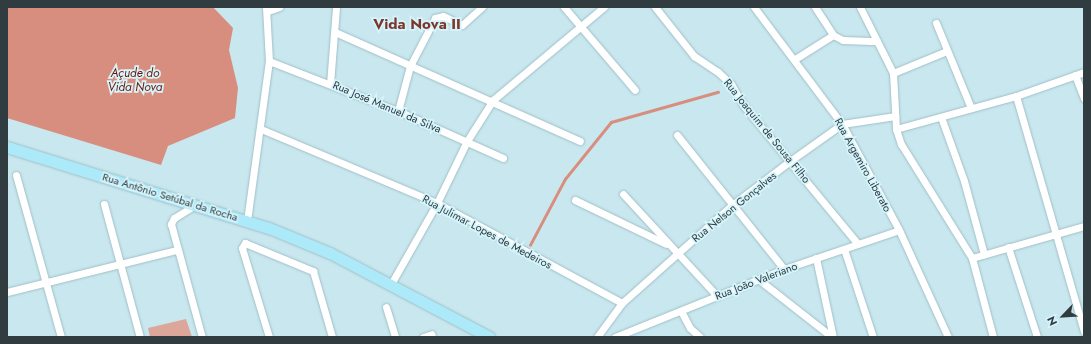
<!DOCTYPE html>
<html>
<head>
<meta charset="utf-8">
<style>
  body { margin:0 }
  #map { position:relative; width:1091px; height:344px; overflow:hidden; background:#c8e7ee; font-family:Jost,sans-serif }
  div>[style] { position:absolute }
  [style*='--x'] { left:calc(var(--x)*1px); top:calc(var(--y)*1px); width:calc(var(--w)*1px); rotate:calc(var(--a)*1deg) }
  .green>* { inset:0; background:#dca69a }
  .water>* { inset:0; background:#d88e7e }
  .stream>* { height:2.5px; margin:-1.25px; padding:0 1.25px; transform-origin:1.25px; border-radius:1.25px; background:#d88e7e }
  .roads { filter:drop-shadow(0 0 1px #a1bfc6) drop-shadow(0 0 1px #a1bfc6) }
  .minor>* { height:7px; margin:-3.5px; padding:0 3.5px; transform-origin:3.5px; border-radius:3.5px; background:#fff }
  .trunk>* { height:11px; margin:-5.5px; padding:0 5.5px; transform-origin:5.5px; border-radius:5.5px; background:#aceafa }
  span { translate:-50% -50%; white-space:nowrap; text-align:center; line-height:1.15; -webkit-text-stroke:3.5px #d5f4fc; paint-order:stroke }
  .street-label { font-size:11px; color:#303c3f }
  .water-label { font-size:12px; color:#6e1606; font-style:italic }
  .district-label { font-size:15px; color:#7d372a; font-weight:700 }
  .frame { position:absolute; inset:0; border:8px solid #303c3f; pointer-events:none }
  .north { position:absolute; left:1043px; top:296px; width:40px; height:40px; -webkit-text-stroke:3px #d5f4fc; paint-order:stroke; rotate:245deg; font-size:11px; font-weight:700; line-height:16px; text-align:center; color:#303c3f }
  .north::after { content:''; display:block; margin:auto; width:14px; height:18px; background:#303c3f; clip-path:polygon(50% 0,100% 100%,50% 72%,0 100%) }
</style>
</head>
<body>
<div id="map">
  <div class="green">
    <div style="clip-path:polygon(186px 319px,192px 337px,150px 337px,148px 328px)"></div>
  </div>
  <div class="water">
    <div style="clip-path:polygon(7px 7px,213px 7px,233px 28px,229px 50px,238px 88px,235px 118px,168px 146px,161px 165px,7px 118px)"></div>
  </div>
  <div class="stream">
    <div style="--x:530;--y:245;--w:75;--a:-62.1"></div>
    <div style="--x:565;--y:179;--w:73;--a:-51.1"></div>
    <div style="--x:611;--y:122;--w:111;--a:-15.7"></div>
  </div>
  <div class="roads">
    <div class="minor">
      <div style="--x:564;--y:7;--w:109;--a:49.5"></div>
      <div style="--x:655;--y:7;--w:63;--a:51.5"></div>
      <div style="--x:694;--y:56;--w:29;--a:34"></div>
      <div style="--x:718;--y:72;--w:18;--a:43"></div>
      <div style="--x:731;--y:84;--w:24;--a:60"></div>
      <div style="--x:743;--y:105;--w:180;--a:50.4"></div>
      <div style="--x:754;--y:7;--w:146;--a:53.1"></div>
      <div style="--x:842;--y:124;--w:120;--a:61.7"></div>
      <div style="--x:899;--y:230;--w:118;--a:65.4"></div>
      <div style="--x:815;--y:7;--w:33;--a:57"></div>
      <div style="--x:860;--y:7;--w:74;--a:63.4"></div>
      <div style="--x:893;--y:73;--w:56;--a:86.9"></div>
      <div style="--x:896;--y:129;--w:16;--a:72"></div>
      <div style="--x:901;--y:144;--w:134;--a:58.1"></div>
      <div style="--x:972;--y:258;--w:82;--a:75.1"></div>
      <div style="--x:268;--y:11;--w:12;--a:-20"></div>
      <div style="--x:936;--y:23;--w:92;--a:67.6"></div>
      <div style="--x:335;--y:32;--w:268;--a:24"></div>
      <div style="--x:795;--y:59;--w:45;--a:-32.3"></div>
      <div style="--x:833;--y:35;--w:11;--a:27"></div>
      <div style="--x:843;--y:40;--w:34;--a:2"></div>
      <div style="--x:269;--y:61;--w:138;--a:21.2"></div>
      <div style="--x:398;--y:111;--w:115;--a:24.1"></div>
      <div style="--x:893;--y:73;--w:58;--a:-22.2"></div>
      <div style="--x:1075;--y:75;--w:25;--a:69"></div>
      <div style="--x:330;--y:84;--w:77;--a:-85.5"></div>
      <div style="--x:1016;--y:96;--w:245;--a:73.9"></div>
      <div style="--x:398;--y:111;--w:47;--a:-75.1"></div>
      <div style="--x:410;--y:66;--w:54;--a:-62.5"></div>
      <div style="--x:435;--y:18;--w:8;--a:-14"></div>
      <div style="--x:443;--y:16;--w:21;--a:25"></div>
      <div style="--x:462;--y:25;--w:27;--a:-42"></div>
      <div style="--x:941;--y:117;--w:68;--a:70.2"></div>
      <div style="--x:964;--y:181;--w:76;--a:74.7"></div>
      <div style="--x:261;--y:129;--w:191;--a:22.8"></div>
      <div style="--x:437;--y:203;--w:210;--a:28.4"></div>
      <div style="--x:896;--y:129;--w:124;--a:-15.4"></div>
      <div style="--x:1016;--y:96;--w:72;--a:-19.4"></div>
      <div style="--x:677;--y:135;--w:171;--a:51.4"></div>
      <div style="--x:16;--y:175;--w:168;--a:74.5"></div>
      <div style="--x:623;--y:194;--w:139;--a:47.3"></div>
      <div style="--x:575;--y:200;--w:101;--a:25.8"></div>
      <div style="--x:104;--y:204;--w:138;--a:74.9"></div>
      <div style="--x:195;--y:205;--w:25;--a:148"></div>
      <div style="--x:174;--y:218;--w:7;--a:117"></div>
      <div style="--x:171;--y:224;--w:117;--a:74.7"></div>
      <div style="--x:247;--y:221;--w:162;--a:-82.2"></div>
      <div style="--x:269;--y:61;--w:54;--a:-93.2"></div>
      <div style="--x:1008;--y:247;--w:95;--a:72.1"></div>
      <div style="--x:844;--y:249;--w:93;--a:71.8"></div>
      <div style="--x:816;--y:258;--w:81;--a:77.9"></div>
      <div style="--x:972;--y:258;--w:116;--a:-15.9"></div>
      <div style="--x:758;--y:279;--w:94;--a:38.1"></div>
      <div style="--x:391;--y:284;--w:93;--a:-60.4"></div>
      <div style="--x:437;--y:203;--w:69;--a:-64.2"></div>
      <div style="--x:467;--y:141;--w:49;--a:-57.6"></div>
      <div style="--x:493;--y:100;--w:145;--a:-40"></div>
      <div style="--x:7;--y:292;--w:175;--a:-13.9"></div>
      <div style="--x:386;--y:307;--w:31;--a:73"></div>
      <div style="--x:681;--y:311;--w:19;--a:62"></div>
      <div style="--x:690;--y:328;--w:13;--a:42"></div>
      <div style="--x:269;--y:337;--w:93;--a:-106.9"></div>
      <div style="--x:242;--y:248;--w:6;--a:-59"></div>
      <div style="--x:245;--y:243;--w:74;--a:22.4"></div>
      <div style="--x:313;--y:271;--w:69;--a:73.9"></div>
      <div style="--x:423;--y:337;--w:9;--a:-18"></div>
      <div style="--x:597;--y:337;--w:42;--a:-53.7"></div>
      <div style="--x:622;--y:303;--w:147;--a:-41.7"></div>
      <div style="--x:732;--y:205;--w:73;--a:-37.2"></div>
      <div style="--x:790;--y:161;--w:64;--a:-35.4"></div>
      <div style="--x:842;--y:124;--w:54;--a:-8.6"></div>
      <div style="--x:615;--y:337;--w:182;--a:-21.9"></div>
      <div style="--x:784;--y:269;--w:121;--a:-18.7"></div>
    </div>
    <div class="trunk">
      <div style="--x:7;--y:147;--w:274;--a:17.2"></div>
      <div style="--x:269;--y:228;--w:66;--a:22.3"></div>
      <div style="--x:330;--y:253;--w:180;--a:27.8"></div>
    </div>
  </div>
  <div class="street-label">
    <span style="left:387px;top:107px;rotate:23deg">Rua José Manuel da Silva</span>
    <span style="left:767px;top:131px;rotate:51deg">Rua Joaquim de Sousa Filho</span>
    <span style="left:863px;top:165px;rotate:61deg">Rua Argemiro Liberato</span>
    <span style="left:170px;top:197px;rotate:17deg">Rua Antônio Setúbal da Rocha</span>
    <span style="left:734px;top:207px;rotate:-39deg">Rua Nelson Gonçalves</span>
    <span style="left:487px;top:232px;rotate:28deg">Rua Julimar Lopes de Medeiros</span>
    <span style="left:756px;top:281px;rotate:-21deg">Rua João Valeriano</span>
  </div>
  <div class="water-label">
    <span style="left:135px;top:81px">Açude do<br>Vida Nova</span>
  </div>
  <div class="district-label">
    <span style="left:417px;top:25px">Vida Nova II</span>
  </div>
  <div class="frame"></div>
  <div class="north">N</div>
</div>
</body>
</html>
